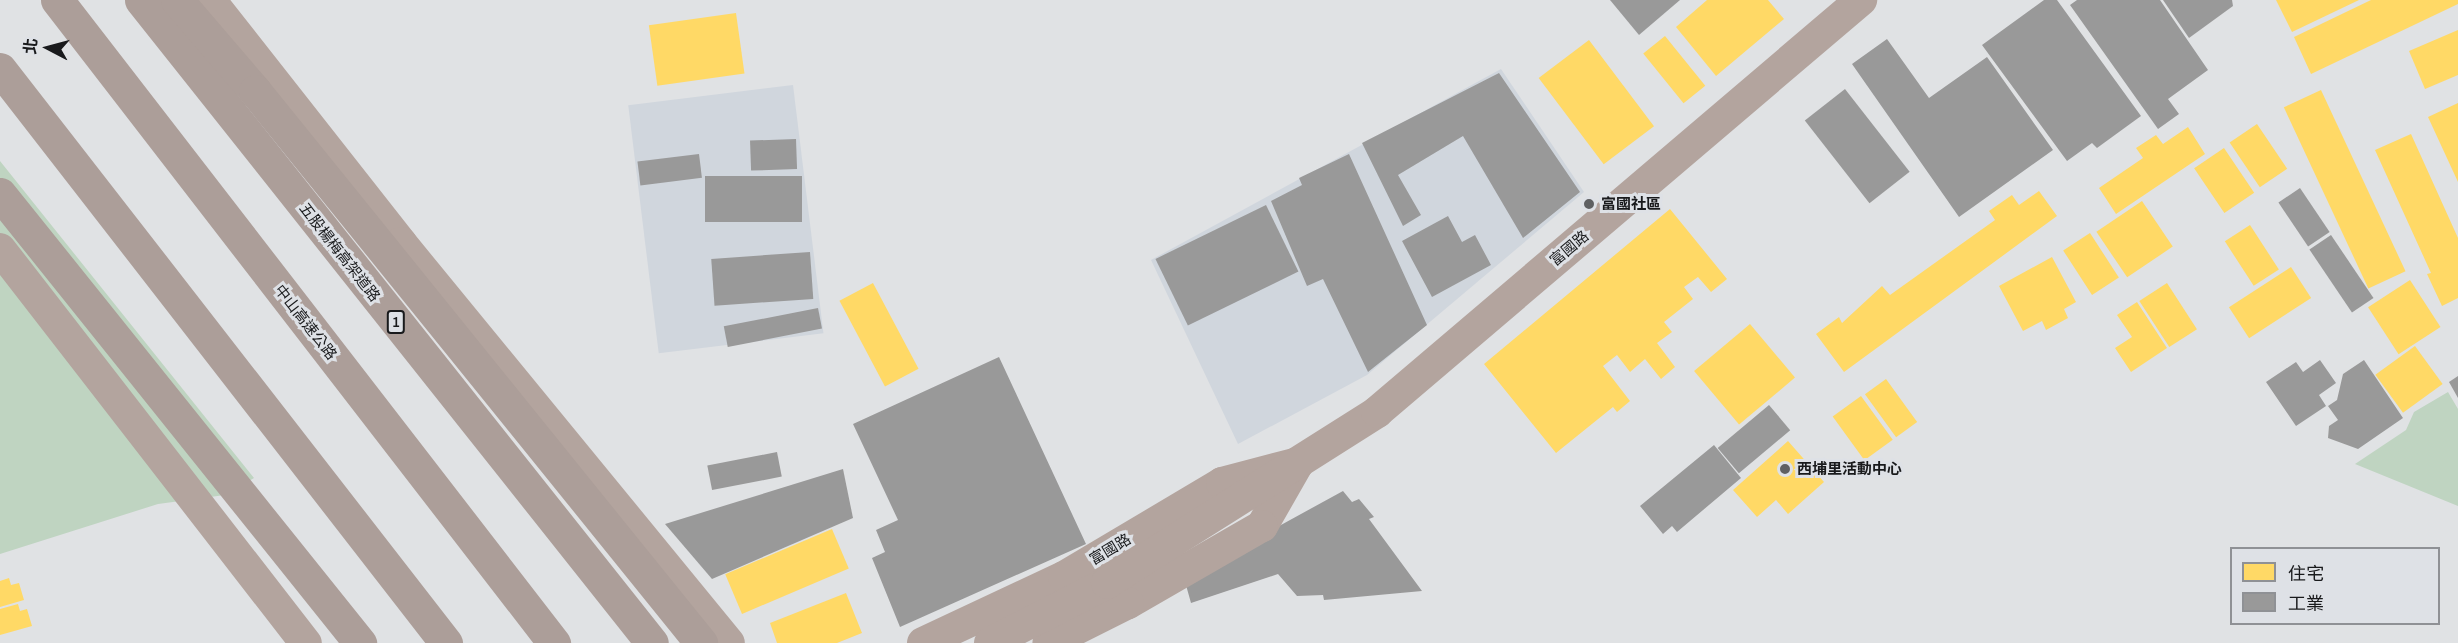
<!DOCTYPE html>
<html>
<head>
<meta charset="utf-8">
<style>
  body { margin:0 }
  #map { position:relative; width:2458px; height:643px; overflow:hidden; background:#e0e2e4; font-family:"Archivo Narrow","Noto Sans TC",sans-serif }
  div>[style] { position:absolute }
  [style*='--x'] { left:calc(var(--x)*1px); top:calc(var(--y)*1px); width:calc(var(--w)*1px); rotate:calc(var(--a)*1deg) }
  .built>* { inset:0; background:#d0d6dd; transform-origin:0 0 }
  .green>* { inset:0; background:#bfd4c1 }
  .homes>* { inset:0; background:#ffd966; transform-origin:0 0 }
  .industry>* { inset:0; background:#999; transform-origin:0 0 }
  .minor>* { height:32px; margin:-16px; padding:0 16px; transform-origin:16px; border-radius:16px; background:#b3a49e }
  .highway>* { height:33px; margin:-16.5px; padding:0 16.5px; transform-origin:16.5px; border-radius:16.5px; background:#ac9e99 }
  .dots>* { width:16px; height:16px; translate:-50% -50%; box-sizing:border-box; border:3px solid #dee1e6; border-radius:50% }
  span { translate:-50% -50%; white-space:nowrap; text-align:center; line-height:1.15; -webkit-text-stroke:6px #dee1e6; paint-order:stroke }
  .shield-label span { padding:2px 4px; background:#dee1e6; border:2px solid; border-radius:4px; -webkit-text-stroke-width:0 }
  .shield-label { font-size:14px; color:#191a1c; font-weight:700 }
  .poi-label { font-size:15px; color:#191a1c; font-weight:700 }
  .left { translate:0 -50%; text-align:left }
  .street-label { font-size:15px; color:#191a1c }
  .legend { position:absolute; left:2230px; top:547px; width:210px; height:78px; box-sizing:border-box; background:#dee1e6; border:2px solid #8f9195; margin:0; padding:8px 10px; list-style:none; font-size:18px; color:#191a1c }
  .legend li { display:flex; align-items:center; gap:12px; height:30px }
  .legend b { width:30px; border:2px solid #8f9195 }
  .north { position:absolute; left:18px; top:18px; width:60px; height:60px; -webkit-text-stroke:4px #dee1e6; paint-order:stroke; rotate:276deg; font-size:16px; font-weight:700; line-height:24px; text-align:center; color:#191a1c }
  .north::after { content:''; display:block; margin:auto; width:21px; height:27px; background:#191a1c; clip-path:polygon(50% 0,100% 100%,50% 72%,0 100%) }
</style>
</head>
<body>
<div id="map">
  <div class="built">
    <div style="clip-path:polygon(1501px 69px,1584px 192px,1367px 375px,1238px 444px,1151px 260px)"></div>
    <div style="left:793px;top:85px;width:250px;height:166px;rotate:83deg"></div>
  </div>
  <div class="green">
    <div style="clip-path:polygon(0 161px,254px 478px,225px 495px,158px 504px,0 554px)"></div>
    <div style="clip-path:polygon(2448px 392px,2458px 409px,2458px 506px,2355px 464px,2406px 430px,2414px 412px)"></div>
  </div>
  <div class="homes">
    <div style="clip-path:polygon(1707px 0,1768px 0,1784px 19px,1716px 76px,1676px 27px)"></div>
    <div style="clip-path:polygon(2276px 0,2359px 0,2292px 32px)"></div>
    <div style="clip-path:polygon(2371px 0,2458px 0,2458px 4px,2311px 74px,2294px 37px)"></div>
    <div style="left:736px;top:13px;width:61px;height:88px;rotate:82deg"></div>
    <div style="clip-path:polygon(2458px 30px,2458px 75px,2425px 89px,2409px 51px)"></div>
    <div style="left:1665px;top:36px;width:64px;height:28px;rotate:51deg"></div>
    <div style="left:1589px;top:40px;width:108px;height:63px;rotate:53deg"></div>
    <div style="left:2321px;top:90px;width:200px;height:41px;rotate:65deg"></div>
    <div style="clip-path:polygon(2458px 103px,2458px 182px,2428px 117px)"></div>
    <div style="left:2257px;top:124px;width:54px;height:33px;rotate:56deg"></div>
    <div style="clip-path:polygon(2188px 127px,2205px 154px,2116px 214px,2099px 188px,2143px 158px,2136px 148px,2156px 135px,2163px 144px)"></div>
    <div style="clip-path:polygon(2411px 134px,2458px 238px,2458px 298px,2442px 306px,2427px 274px,2431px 273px,2375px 150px)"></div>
    <div style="left:2224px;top:148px;width:54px;height:36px;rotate:56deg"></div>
    <div style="clip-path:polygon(2039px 191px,2057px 216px,1844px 372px,1816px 334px,1839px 317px,1842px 323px,1882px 286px,1890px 295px,1995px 220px,1989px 211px,2012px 195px,2019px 205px)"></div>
    <div style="left:2142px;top:201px;width:55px;height:55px;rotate:56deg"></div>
    <div style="clip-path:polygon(1670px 209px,1727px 279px,1711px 292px,1698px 277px,1684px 287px,1693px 299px,1664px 322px,1672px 332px,1657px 343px,1675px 367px,1661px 379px,1645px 359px,1630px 372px,1617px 355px,1603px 366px,1630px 401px,1617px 412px,1613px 407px,1556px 453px,1484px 364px)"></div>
    <div style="left:2250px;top:225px;width:53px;height:30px;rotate:57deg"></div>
    <div style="left:2090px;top:233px;width:53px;height:32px;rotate:57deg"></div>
    <div style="clip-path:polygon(2052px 257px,2076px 302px,2064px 309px,2068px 318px,2046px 330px,2042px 321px,2023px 331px,1999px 286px)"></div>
    <div style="left:2291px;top:267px;width:37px;height:74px;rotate:57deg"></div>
    <div style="left:2410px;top:280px;width:56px;height:50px;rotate:57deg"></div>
    <div style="left:873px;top:283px;width:97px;height:38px;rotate:62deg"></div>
    <div style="left:2167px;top:283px;width:55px;height:33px;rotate:57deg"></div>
    <div style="clip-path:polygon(2137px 302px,2167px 348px,2131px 372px,2115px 348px,2132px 337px,2117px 315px)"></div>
    <div style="left:1750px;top:324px;width:70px;height:73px;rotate:50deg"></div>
    <div style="left:2415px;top:346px;width:47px;height:49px;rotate:54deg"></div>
    <div style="left:1886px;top:379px;width:53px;height:26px;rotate:54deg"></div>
    <div style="left:1861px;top:396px;width:54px;height:35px;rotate:54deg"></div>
    <div style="clip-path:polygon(1788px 441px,1824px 482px,1788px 514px,1776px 500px,1757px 517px,1733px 490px)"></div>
    <div style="left:832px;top:529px;width:43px;height:116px;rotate:67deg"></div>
    <div style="clip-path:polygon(9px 578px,11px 585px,19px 583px,24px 600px,0 607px,0 581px)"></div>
    <div style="clip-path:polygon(846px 593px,862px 633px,837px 643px,777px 643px,770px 623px)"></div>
    <div style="clip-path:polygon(18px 604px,20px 611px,27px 609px,32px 626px,0 635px,0 609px)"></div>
  </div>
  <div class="industry">
    <div style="clip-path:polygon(1610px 0,1680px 0,1639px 35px)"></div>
    <div style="clip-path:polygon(2044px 0,2057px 0,2141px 116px,2097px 148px,2092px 143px,2067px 161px,1982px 45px)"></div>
    <div style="clip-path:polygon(2077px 0,2160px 0,2208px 70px,2168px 99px,2179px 114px,2158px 129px,2070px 5px)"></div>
    <div style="clip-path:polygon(2163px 0,2232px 0,2233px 6px,2189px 38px)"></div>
    <div style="clip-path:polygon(1887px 39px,1929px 98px,1987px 57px,2053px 150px,1959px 217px,1852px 64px)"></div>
    <div style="clip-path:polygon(1499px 73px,1580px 192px,1523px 238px,1463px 136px,1398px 175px,1421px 215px,1403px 226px,1362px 143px)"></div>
    <div style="left:1845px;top:89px;width:105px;height:51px;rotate:52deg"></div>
    <div style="left:796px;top:139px;width:30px;height:46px;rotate:88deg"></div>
    <div style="left:699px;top:154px;width:24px;height:62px;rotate:83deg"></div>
    <div style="clip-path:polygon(1349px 154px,1427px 325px,1368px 372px,1323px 279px,1307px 286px,1271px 201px,1302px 185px,1299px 178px)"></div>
    <div style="left:802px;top:176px;width:46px;height:97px;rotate:90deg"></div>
    <div style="left:2300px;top:188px;width:53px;height:26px;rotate:56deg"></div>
    <div style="left:1266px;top:205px;width:74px;height:123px;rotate:64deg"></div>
    <div style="clip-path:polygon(1448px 216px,1462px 242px,1475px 235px,1491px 265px,1432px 297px,1402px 241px)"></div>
    <div style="left:2331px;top:235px;width:76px;height:26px;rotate:56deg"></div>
    <div style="left:810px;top:252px;width:47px;height:99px;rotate:86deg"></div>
    <div style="left:818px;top:308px;width:21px;height:96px;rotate:79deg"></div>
    <div style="clip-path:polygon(999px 357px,1086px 544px,900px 627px,872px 558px,885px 552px,876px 530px,898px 520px,853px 424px)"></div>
    <div style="clip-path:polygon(2320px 360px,2336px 383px,2319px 395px,2326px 406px,2296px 426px,2266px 382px,2296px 362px,2303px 372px)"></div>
    <div style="clip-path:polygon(2364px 360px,2403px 418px,2358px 449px,2328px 438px,2329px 426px,2338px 420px,2328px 406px,2337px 400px,2343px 374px)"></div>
    <div style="clip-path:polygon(2458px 376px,2458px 398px,2449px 382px)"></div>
    <div style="left:1769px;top:405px;width:33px;height:67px;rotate:50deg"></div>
    <div style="clip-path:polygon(1714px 445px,1741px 478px,1677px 532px,1672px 526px,1663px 534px,1640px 506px)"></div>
    <div style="left:777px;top:452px;width:25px;height:71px;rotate:79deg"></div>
    <div style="clip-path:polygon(843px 469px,853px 518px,712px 579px,665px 524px)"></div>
    <div style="clip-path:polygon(1343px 491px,1352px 502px,1359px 499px,1374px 517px,1369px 519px,1422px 591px,1324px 600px,1323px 595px,1297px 596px,1278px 574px,1191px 603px,1184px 578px)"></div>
  </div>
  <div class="minor">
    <div style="--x:210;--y:0;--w:309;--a:51.8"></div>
    <div style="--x:401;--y:243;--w:517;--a:50.65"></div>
    <div style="--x:0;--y:249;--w:499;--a:52.2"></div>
    <div style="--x:923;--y:643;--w:156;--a:-25.1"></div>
    <div style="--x:1064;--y:577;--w:184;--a:-30.7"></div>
    <div style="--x:1222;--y:483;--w:79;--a:-14.7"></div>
    <div style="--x:1298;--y:463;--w:73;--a:119.7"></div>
    <div style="--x:1262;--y:526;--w:155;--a:150.1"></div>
    <div style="--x:1128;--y:603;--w:89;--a:153.4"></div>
    <div style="--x:990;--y:643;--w:131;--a:-27.1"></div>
    <div style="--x:1107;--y:583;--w:320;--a:-32.3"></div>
    <div style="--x:1377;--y:412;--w:636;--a:-40.41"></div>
  </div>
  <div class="highway">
    <div style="--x:57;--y:0;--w:813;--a:52.3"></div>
    <div style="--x:141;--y:0;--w:821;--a:51.53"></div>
    <div style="--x:177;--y:0;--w:120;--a:49.4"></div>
    <div style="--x:255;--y:91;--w:710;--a:51.06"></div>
    <div style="--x:0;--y:69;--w:727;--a:52.15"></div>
    <div style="--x:0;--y:194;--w:576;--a:51.28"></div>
  </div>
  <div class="dots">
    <div style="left:1589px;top:204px;background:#5f6062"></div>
    <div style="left:1785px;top:469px;background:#5f6062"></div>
  </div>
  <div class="shield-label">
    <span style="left:396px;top:322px">1</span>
  </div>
  <div class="poi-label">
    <span class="left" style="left:1601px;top:204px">富國社區</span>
    <span class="left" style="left:1797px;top:469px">西埔里活動中心</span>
  </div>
  <div class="street-label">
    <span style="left:1569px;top:248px;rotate:-40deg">富國路</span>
    <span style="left:340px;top:252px;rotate:52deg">五股楊梅高架道路</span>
    <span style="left:306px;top:322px;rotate:52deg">中山高速公路</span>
    <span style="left:1110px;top:549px;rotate:-31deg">富國路</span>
  </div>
  <ul class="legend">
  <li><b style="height:16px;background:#ffd966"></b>住宅</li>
  <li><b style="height:16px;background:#999"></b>工業</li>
  </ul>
  <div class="north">北</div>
</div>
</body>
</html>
